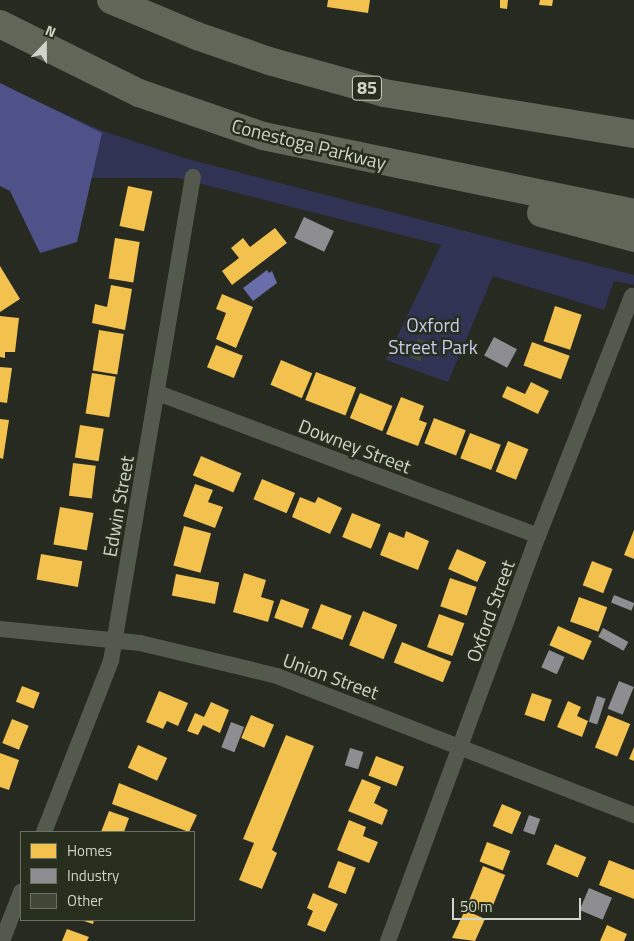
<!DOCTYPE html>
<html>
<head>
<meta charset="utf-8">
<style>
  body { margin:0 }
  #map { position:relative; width:634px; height:941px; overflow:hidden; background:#262a21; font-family:"Titillium Web",sans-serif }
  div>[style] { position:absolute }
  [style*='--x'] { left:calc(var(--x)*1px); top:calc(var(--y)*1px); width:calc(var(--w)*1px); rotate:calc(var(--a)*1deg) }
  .green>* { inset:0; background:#303354 }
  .forest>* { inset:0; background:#4f5289 }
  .water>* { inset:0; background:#696daa }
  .homes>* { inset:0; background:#f2c14e; transform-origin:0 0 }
  .industry>* { inset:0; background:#8d8d92; transform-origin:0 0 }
  .building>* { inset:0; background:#414736; transform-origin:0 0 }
  .minor>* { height:16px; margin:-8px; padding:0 8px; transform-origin:8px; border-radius:8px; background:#54594e }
  .motorway>* { height:28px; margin:-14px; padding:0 14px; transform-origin:14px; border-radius:14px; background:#616658 }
  span { translate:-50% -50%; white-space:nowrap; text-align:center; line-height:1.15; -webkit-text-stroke:5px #272e1d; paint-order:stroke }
  .shield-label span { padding:1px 4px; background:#272e1d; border:1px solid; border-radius:4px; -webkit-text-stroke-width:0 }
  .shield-label { font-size:18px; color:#d0d5ca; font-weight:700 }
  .street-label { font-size:19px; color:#d0d5ca }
  .park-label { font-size:19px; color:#c7cbf1 }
  .legend { position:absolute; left:20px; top:831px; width:175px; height:90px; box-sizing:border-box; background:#272e1d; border:1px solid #6b7162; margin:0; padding:6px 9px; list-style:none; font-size:15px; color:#d0d5ca }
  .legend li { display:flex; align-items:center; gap:10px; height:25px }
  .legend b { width:25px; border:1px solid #6b7162 }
  .north { position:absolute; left:20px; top:20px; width:50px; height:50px; -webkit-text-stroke:4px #272e1d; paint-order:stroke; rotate:22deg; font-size:14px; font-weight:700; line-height:20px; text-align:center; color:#d0d5ca }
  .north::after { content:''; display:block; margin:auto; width:18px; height:22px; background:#d0d5ca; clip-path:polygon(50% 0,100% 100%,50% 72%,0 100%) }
  .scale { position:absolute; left:452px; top:898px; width:129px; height:22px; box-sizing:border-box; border:2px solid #d0d5ca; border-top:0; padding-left:6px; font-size:15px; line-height:18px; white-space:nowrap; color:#d0d5ca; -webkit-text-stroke:4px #272e1d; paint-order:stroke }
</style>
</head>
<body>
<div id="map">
  <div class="green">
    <div style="clip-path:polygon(0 85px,103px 131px,184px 158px,634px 275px,634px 285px,614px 281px,604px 310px,493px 276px,448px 382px,386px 360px,441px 245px,178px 178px,47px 178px)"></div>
  </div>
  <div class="forest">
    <div style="clip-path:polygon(0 83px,102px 133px,77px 242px,40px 253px,10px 191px,0 186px)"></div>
  </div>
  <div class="water">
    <div style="clip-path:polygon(267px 270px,269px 273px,272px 271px,277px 283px,253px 301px,243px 288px)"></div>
  </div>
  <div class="homes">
    <div style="clip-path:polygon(328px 0,370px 0,368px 13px,327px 7px)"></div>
    <div style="clip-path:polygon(500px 0,508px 0,507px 9px,500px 8px)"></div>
    <div style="clip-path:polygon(540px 0,553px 0,552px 6px,539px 5px)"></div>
    <div style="left:128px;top:186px;width:25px;height:41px;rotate:12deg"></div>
    <div style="clip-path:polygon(275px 228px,287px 243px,232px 285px,222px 271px,239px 258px,231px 248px,243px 238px,250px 247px)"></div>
    <div style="left:115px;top:238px;width:25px;height:41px;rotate:9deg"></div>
    <div style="clip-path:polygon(0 266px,20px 299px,0 312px)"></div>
    <div style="clip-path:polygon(111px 285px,132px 289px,125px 330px,92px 323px,95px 304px,107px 307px)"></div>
    <div style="clip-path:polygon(222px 294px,253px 307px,236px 348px,216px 339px,226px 313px,216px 309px)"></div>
    <div style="left:555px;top:306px;width:28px;height:37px;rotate:18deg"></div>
    <div style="clip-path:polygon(0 316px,19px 318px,15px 352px,5px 352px,5px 358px,0 357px)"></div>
    <div style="left:99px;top:330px;width:25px;height:41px;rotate:9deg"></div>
    <div style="left:532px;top:342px;width:40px;height:25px;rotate:20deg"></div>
    <div style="left:216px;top:345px;width:29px;height:24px;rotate:22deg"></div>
    <div style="left:281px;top:360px;width:34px;height:27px;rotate:23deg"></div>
    <div style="clip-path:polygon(0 367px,12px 368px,7px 403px,0 402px)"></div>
    <div style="left:316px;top:372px;width:43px;height:30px;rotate:21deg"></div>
    <div style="left:92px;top:373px;width:24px;height:41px;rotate:9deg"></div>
    <div style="clip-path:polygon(531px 382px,549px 391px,538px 414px,502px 397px,507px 386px,525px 394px)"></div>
    <div style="left:360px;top:393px;width:35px;height:27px;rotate:22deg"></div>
    <div style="clip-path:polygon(401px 397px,424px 406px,419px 420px,427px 423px,418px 446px,386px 434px)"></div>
    <div style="left:434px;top:418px;width:34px;height:27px;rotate:21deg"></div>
    <div style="clip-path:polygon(0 419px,9px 420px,3px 459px,0 458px)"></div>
    <div style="left:80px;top:425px;width:24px;height:33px;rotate:9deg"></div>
    <div style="left:470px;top:433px;width:33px;height:27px;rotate:21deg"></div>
    <div style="left:508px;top:441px;width:22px;height:33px;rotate:22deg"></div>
    <div style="left:201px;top:456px;width:44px;height:21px;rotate:23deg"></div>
    <div style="left:73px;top:463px;width:23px;height:33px;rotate:7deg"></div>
    <div style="left:262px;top:479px;width:36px;height:22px;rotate:23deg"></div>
    <div style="clip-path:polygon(195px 484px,213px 490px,208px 502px,223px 507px,215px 528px,183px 516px)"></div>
    <div style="clip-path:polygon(300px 497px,315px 503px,318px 497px,342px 508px,330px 534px,292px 517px)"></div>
    <div style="left:60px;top:507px;width:34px;height:38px;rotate:10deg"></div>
    <div style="left:352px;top:513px;width:31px;height:26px;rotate:22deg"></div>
    <div style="left:184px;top:526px;width:28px;height:41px;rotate:15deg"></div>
    <div style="clip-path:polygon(634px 530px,634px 559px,624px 555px)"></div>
    <div style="clip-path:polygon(406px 531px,429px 541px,418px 570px,380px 555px,389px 532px,404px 538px)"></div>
    <div style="left:457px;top:549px;width:32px;height:22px;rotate:24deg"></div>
    <div style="left:41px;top:554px;width:42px;height:26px;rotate:10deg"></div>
    <div style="left:592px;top:561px;width:22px;height:26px;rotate:21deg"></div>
    <div style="clip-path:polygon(244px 573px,266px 580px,261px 597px,274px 601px,268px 622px,233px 612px)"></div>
    <div style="left:176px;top:574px;width:44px;height:22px;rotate:11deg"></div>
    <div style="left:450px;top:578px;width:28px;height:30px;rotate:19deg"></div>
    <div style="left:579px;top:597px;width:30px;height:26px;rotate:20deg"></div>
    <div style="left:281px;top:599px;width:30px;height:20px;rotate:20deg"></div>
    <div style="left:321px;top:604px;width:33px;height:26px;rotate:21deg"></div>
    <div style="left:363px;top:611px;width:37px;height:37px;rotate:22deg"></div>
    <div style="left:439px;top:614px;width:27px;height:35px;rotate:20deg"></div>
    <div style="left:558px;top:626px;width:37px;height:21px;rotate:24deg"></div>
    <div style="left:402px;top:642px;width:53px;height:22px;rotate:22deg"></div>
    <div style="left:22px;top:686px;width:19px;height:17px;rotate:21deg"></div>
    <div style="clip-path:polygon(159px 691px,188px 703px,178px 726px,167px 721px,163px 729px,146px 722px)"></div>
    <div style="left:532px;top:693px;width:21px;height:23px;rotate:19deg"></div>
    <div style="clip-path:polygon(568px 701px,581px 707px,577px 716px,588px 721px,582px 737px,557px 727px)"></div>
    <div style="clip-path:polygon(211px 702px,229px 710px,220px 733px,203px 725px,198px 735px,187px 731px,195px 713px,204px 717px)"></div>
    <div style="left:251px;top:715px;width:25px;height:25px;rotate:23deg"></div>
    <div style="left:608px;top:715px;width:24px;height:35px;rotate:22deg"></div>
    <div style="left:12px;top:719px;width:18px;height:26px;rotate:22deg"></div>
    <div style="clip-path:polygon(286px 735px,314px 746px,272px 850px,277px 853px,262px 889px,239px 880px,254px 843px,243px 839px)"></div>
    <div style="left:138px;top:745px;width:32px;height:25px;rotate:24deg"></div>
    <div style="clip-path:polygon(634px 747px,634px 761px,629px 759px)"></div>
    <div style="clip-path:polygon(0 753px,19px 760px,9px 790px,0 787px)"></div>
    <div style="left:376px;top:756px;width:30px;height:21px;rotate:21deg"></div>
    <div style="clip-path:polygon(362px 779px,381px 787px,374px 803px,388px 810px,382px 825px,348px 811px)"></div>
    <div style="clip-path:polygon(119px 783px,197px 815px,189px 832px,112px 804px)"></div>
    <div style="left:502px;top:804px;width:21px;height:24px;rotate:23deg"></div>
    <div style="clip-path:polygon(109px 811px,129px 818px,124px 832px,101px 832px)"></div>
    <div style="clip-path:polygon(349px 820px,366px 827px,363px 836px,378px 842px,369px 863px,337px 850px)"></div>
    <div style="left:487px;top:842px;width:25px;height:21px;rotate:21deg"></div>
    <div style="left:555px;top:844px;width:34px;height:22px;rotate:23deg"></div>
    <div style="clip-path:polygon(609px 860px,634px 870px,634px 899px,599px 885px)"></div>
    <div style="left:338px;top:861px;width:19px;height:28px;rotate:21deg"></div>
    <div style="left:483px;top:866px;width:24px;height:42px;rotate:22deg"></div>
    <div style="clip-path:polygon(313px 893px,338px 904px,325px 932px,307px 925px,313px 911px,307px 908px)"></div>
    <div style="clip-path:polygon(465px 910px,485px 919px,475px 941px,452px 938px)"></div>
    <div style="clip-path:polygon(81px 920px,94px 920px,93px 924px)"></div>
    <div style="clip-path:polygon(607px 925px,627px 934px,624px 941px,600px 941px)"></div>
    <div style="clip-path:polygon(67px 929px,89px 937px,87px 941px,62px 941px)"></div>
  </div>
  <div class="industry">
    <div style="left:304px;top:217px;width:33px;height:23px;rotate:25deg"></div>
    <div style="left:494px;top:337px;width:26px;height:21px;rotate:28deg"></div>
    <div style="left:614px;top:595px;width:22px;height:8px;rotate:22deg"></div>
    <div style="left:603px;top:628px;width:29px;height:10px;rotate:29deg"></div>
    <div style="left:549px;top:650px;width:17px;height:19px;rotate:24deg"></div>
    <div style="left:619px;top:681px;width:16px;height:30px;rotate:22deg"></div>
    <div style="left:597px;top:696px;width:9px;height:27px;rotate:18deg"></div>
    <div style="left:231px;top:722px;width:14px;height:27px;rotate:21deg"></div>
    <div style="left:350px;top:748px;width:14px;height:18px;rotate:17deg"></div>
    <div style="left:529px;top:815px;width:12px;height:17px;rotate:20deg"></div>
    <div style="left:589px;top:888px;width:25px;height:24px;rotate:23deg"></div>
  </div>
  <div class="building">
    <div style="left:418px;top:338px;width:11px;height:21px;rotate:22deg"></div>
  </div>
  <div class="minor">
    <div style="--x:158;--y:393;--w:406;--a:20.6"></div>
    <div style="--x:0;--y:629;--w:141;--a:5.7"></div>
    <div style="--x:140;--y:643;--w:141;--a:13.5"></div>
    <div style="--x:277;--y:676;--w:383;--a:21.3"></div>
    <div style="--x:44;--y:832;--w:184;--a:-68.6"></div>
    <div style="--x:111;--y:661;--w:491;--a:-80.4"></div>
    <div style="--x:2;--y:941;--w:53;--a:-68.8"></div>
    <div style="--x:388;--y:941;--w:432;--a:-69.7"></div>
    <div style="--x:538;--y:536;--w:258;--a:-68.6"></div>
  </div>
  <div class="motorway">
    <div style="--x:111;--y:0;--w:93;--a:22.7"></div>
    <div style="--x:197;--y:36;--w:76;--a:19.1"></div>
    <div style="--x:269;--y:61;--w:119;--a:15.5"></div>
    <div style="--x:384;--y:93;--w:253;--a:9.3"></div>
    <div style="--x:0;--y:24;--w:155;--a:26.4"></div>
    <div style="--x:139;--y:93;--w:131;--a:19.1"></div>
    <div style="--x:263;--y:136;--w:379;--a:11.7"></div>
    <div style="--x:541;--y:213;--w:96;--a:15"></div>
  </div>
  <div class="shield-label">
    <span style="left:367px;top:88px">85</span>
  </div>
  <div class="street-label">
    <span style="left:309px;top:144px;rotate:14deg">Conestoga Parkway</span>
    <span style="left:355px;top:446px;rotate:21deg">Downey Street</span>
    <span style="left:118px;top:506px;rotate:-80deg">Edwin Street</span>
    <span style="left:490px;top:611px;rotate:-70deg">Oxford Street</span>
    <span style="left:331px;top:676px;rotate:20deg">Union Street</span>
  </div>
  <div class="park-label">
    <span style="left:433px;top:336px">Oxford<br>Street Park</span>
  </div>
  <ul class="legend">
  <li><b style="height:14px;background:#f2c14e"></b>Homes</li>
  <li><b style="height:14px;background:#8d8d92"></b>Industry</li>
  <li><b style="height:14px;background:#414736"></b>Other</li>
  </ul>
  <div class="north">N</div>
  <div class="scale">50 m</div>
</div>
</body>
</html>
